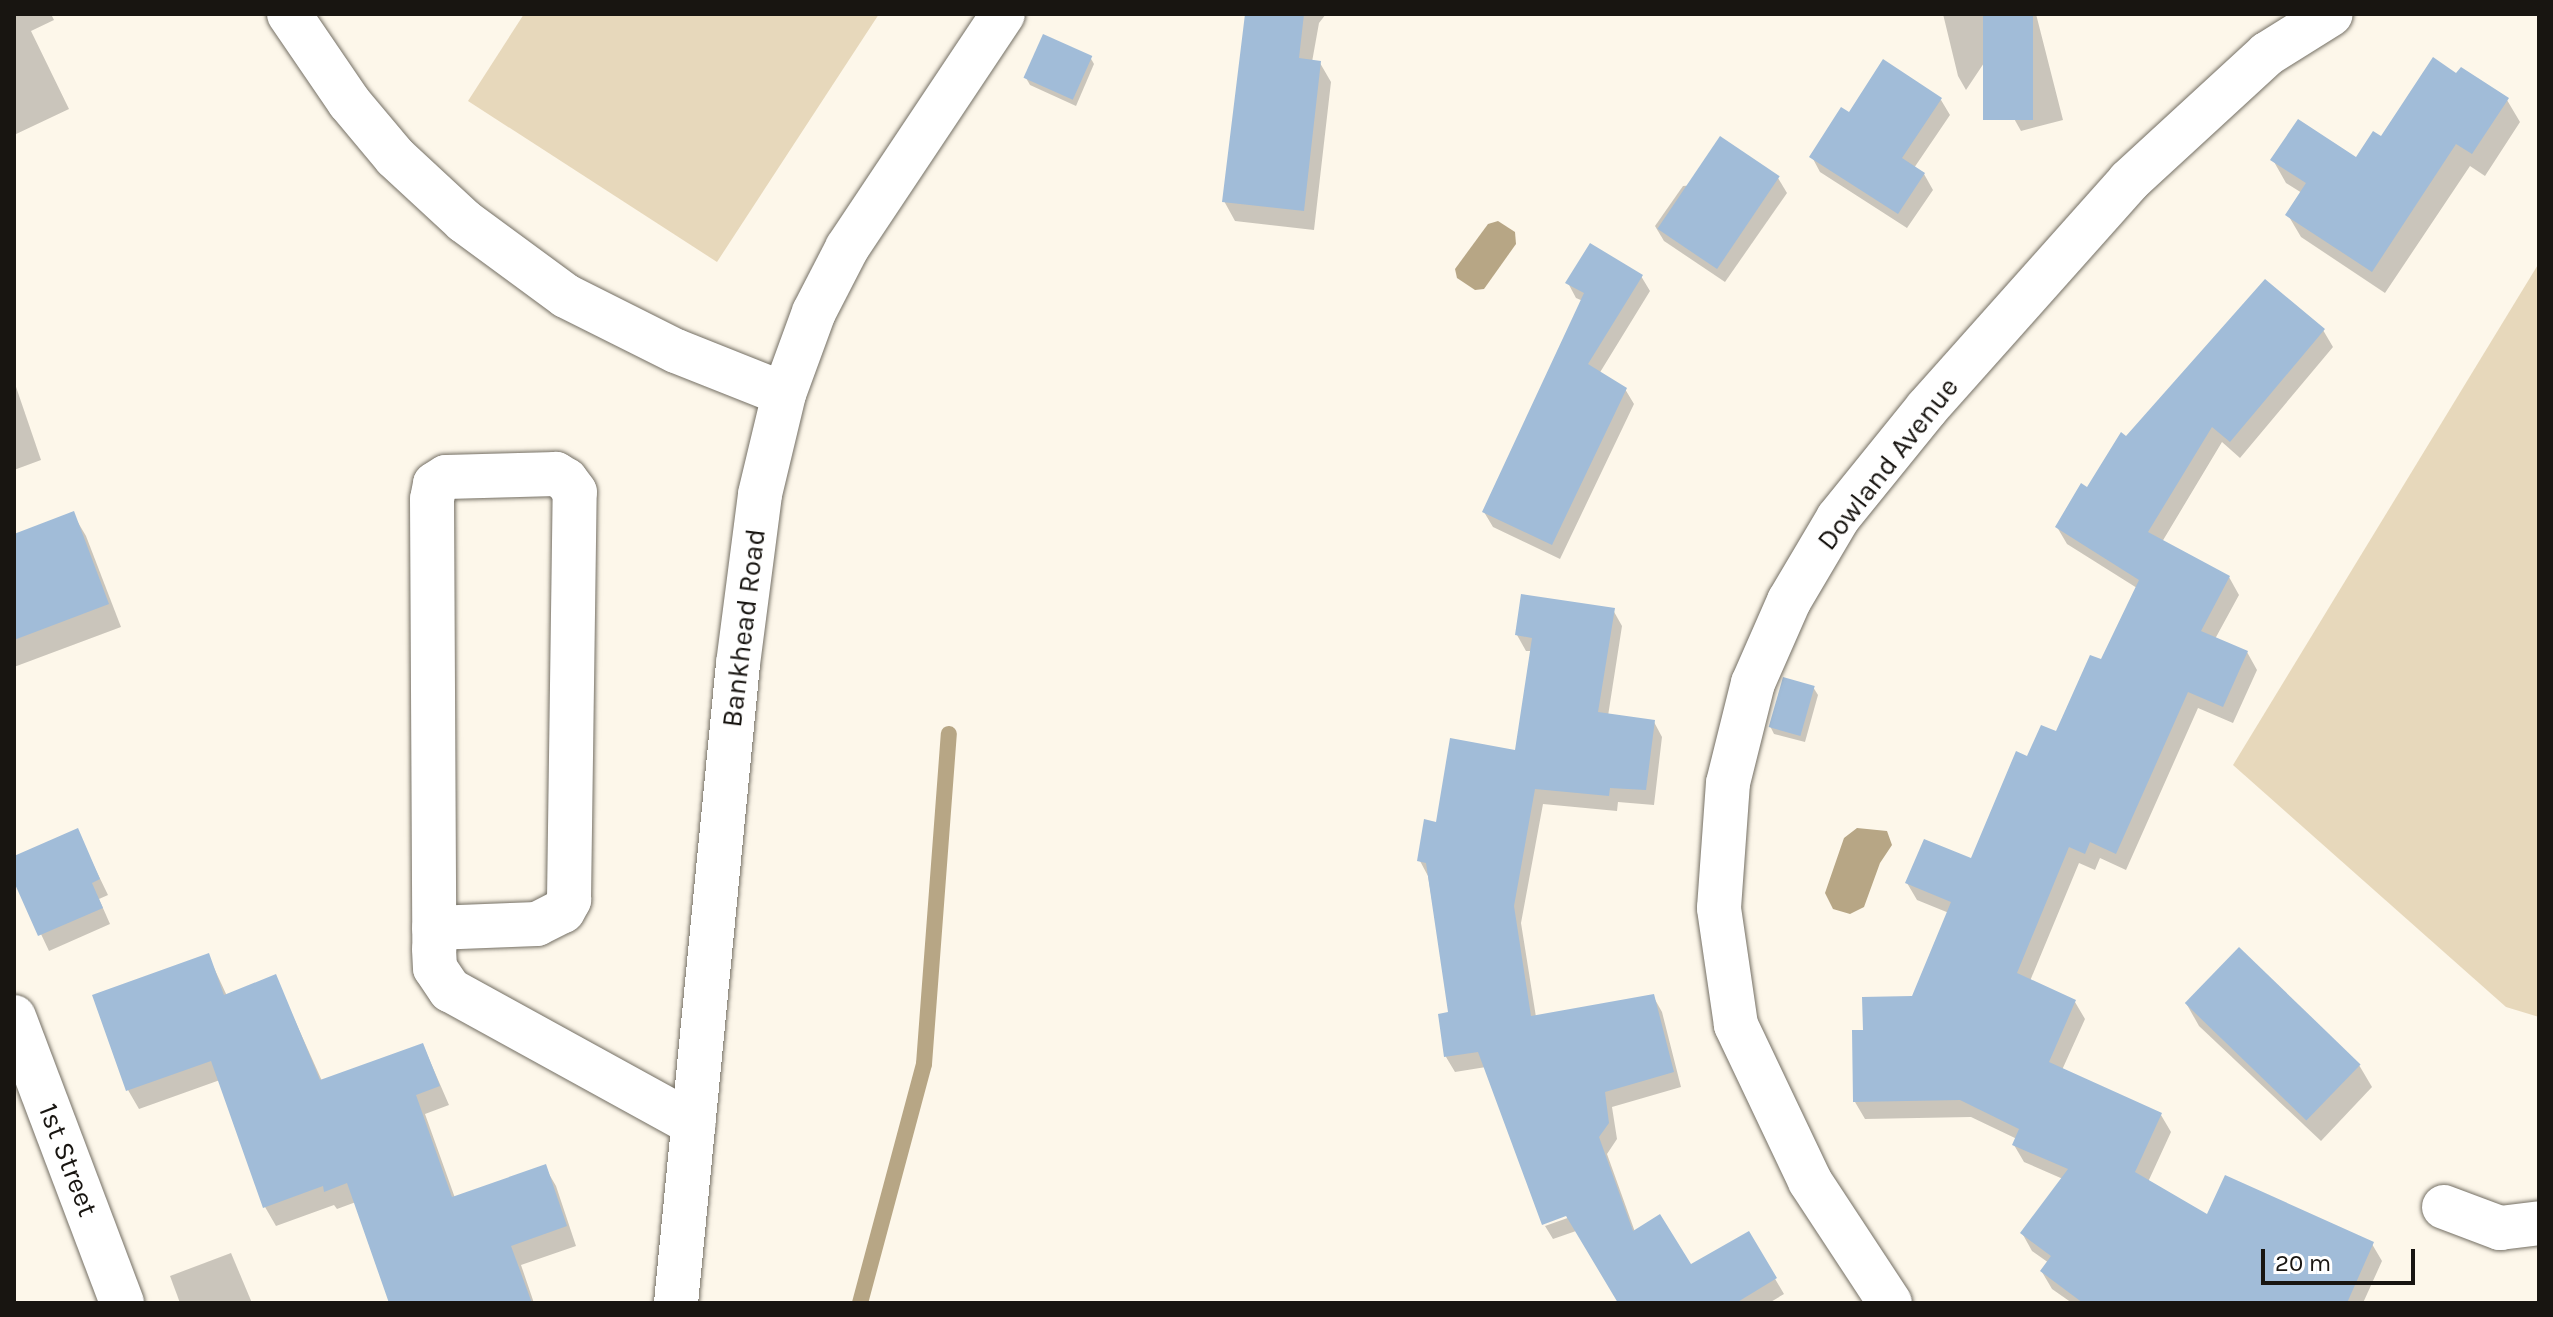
<!DOCTYPE html>
<html>
<head>
<meta charset="utf-8">
<style>
  body { margin:0 }
  #map { position:relative; width:2553px; height:1317px; overflow:hidden; background:#fdf7ea; font-family:Karla,sans-serif }
  div>[style] { position:absolute }
  [style*='--x'] { left:calc(var(--x)*1px); top:calc(var(--y)*1px); width:calc(var(--w)*1px); rotate:calc(var(--a)*1deg) }
  .green>* { inset:0; background:#e7d8bb }
  .water>* { inset:0; background:#b7a685 }
  .shadow>* { inset:0; background:#0003 }
  .stream>* { height:16px; margin:-8px; padding:0 8px; transform-origin:8px; border-radius:8px; background:#b7a685 }
  .building>* { inset:0; background:#a1bcd8; transform-origin:0 0 }
  .roads { filter:drop-shadow(0 0 2px #746f64) drop-shadow(0 0 2px #746f64) }
  .minor>* { height:44px; margin:-22px; padding:0 22px; transform-origin:22px; border-radius:22px; background:#fff }
  span { translate:-50% -50%; white-space:nowrap; text-align:center; line-height:1.15; -webkit-text-stroke:8px #fff; paint-order:stroke }
  .street-label { font-size:28px; color:#181511 }
  .frame { position:absolute; inset:0; border:16px solid #181511; pointer-events:none }
  .scale { position:absolute; left:2261px; top:1249px; width:154px; height:36px; box-sizing:border-box; border:4px solid #181511; border-top:0; padding-left:10px; font-size:24px; line-height:28px; white-space:nowrap; color:#181511; -webkit-text-stroke:6px #fff; paint-order:stroke }
</style>
</head>
<body>
<div id="map">
  <div class="green">
    <div style="clip-path:polygon(524px 14px,879px 14px,717px 262px,468px 101px)"></div>
    <div style="clip-path:polygon(2539px 263px,2539px 1017px,2506px 1007px,2233px 765px)"></div>
  </div>
  <div class="water">
    <div style="clip-path:polygon(1498px 221px,1515px 232px,1516px 244px,1484px 289px,1475px 290px,1457px 278px,1455px 269px,1488px 224px)"></div>
    <div style="clip-path:polygon(1857px 828px,1887px 831px,1892px 845px,1880px 863px,1864px 907px,1850px 914px,1833px 909px,1825px 893px,1844px 838px)"></div>
  </div>
  <div class="shadow">
    <div style="clip-path:polygon(14px 14px,51px 14px,54px 20px,31px 31px,69px 109px,14px 135px)"></div>
    <div style="clip-path:polygon(1247px 14px,1326px 14px,1319px 23px,1312px 62px,1320px 63px,1331px 82px,1314px 230px,1235px 221px,1224px 201px)"></div>
    <div style="clip-path:polygon(1943px 14px,2036px 14px,2063px 120px,2021px 131px,2012px 115px,1994px 48px,1966px 90px,1958px 76px)"></div>
    <div style="clip-path:polygon(1090px 57px,1094px 64px,1076px 106px,1030px 85px,1026px 78px)"></div>
    <div style="clip-path:polygon(2457px 75px,2507px 100px,2520px 122px,2485px 176px,2470px 166px,2385px 293px,2301px 237px,2288px 215px,2302px 193px,2286px 183px,2273px 160px,2357px 160px)"></div>
    <div style="clip-path:polygon(1941px 100px,1950px 115px,1914px 168px,1924px 174px,1933px 190px,1907px 228px,1820px 172px,1812px 157px,1849px 115px)"></div>
    <div style="clip-path:polygon(1778px 178px,1787px 193px,1725px 282px,1664px 241px,1655px 226px,1683px 186px)"></div>
    <div style="clip-path:polygon(1641px 276px,1650px 291px,1599px 374px,1625px 389px,1634px 404px,1560px 559px,1493px 527px,1484px 512px,1583px 301px,1576px 298px,1568px 283px)"></div>
    <div style="clip-path:polygon(2323px 330px,2333px 347px,2240px 458px,2222px 442px,2162px 542px,2229px 577px,2239px 595px,2215px 639px,2247px 652px,2257px 670px,2233px 723px,2198px 708px,2126px 870px,2100px 858px,2095px 870px,2079px 863px,2030px 981px,2075px 1002px,2085px 1019px,2062px 1070px,2161px 1115px,2171px 1132px,2148px 1182px,2208px 1216px,2372px 1244px,2382px 1261px,2363px 1303px,2072px 1303px,2052px 1289px,2042px 1272px,2049px 1263px,2032px 1251px,2022px 1233px,2063px 1179px,2024px 1162px,2014px 1145px,2017px 1139px,1971px 1117px,1865px 1119px,1855px 1102px,1865px 1032px,1914px 997px,1949px 913px,1917px 900px,1907px 883px,1972px 861px,2028px 759px,2057px 734px,2102px 662px,2137px 588px,2067px 544px,2057px 527px,2127px 438px)"></div>
    <div style="clip-path:polygon(14px 381px,41px 460px,14px 470px)"></div>
    <div style="clip-path:polygon(73px 514px,86px 536px,121px 627px,14px 667px,14px 536px)"></div>
    <div style="clip-path:polygon(1613px 610px,1622px 626px,1608px 716px,1654px 722px,1662px 737px,1654px 805px,1618px 802px,1617px 811px,1543px 804px,1521px 923px,1536px 1017px,1653px 996px,1662px 1012px,1681px 1087px,1612px 1107px,1617px 1139px,1607px 1154px,1635px 1232px,1690px 1267px,1748px 1233px,1784px 1294px,1769px 1303px,1620px 1303px,1576px 1231px,1553px 1239px,1545px 1226px,1576px 1215px,1486px 1067px,1455px 1072px,1446px 1057px,1451px 1014px,1428px 876px,1420px 861px,1437px 824px,1517px 752px,1532px 651px,1526px 651px,1517px 635px)"></div>
    <div style="clip-path:polygon(1813px 687px,1818px 695px,1805px 742px,1774px 734px,1770px 726px)"></div>
    <div style="clip-path:polygon(77px 831px,108px 895px,99px 899px,110px 924px,49px 951px,14px 877px,14px 858px)"></div>
    <div style="clip-path:polygon(208px 955px,227px 996px,275px 976px,322px 1081px,423px 1045px,449px 1105px,425px 1114px,455px 1198px,545px 1167px,556px 1186px,576px 1246px,521px 1265px,534px 1303px,392px 1303px,356px 1202px,337px 1209px,334px 1205px,276px 1226px,265px 1207px,220px 1080px,139px 1109px,128px 1090px,94px 996px)"></div>
    <div style="clip-path:polygon(2186px 1003px,2359px 1065px,2372px 1087px,2321px 1141px,2199px 1026px)"></div>
    <div style="clip-path:polygon(231px 1253px,252px 1303px,180px 1303px,170px 1276px)"></div>
  </div>
  <div class="stream">
    <div style="--x:860;--y:1303;--w:247;--a:-75"></div>
    <div style="--x:924;--y:1064;--w:331;--a:-85.7"></div>
  </div>
  <div class="building">
    <div style="clip-path:polygon(1245px 14px,1304px 14px,1299px 58px,1321px 61px,1304px 211px,1222px 202px)"></div>
    <div style="left:1983px;top:14px;width:50px;height:106px"></div>
    <div style="left:1043px;top:34px;width:54px;height:48px;rotate:24deg"></div>
    <div style="clip-path:polygon(2433px 57px,2456px 73px,2461px 67px,2509px 98px,2472px 154px,2456px 144px,2372px 272px,2285px 215px,2306px 183px,2270px 160px,2298px 119px,2356px 157px,2373px 131px,2381px 136px)"></div>
    <div style="clip-path:polygon(1883px 59px,1942px 98px,1902px 158px,1925px 173px,1898px 214px,1809px 157px,1841px 107px,1849px 112px)"></div>
    <div style="left:1720px;top:136px;width:72px;height:112px;rotate:34deg"></div>
    <div style="clip-path:polygon(1590px 243px,1643px 275px,1588px 364px,1627px 388px,1552px 545px,1482px 512px,1584px 293px,1565px 283px)"></div>
    <div style="clip-path:polygon(2265px 279px,2325px 329px,2230px 442px,2212px 427px,2148px 532px,2230px 576px,2201px 631px,2248px 651px,2223px 707px,2188px 692px,2116px 854px,2090px 842px,2085px 854px,2069px 847px,2017px 973px,2076px 1000px,2049px 1062px,2162px 1113px,2135px 1172px,2207px 1214px,2225px 1175px,2374px 1242px,2347px 1303px,2083px 1303px,2040px 1271px,2051px 1256px,2020px 1233px,2068px 1169px,2012px 1145px,2019px 1129px,1960px 1100px,1853px 1102px,1852px 1030px,1863px 1030px,1862px 997px,1912px 996px,1951px 902px,1905px 883px,1924px 839px,1971px 858px,2016px 751px,2027px 756px,2041px 725px,2056px 731px,2090px 655px,2101px 659px,2139px 580px,2055px 527px,2081px 483px,2087px 487px,2121px 432px,2126px 436px)"></div>
    <div style="clip-path:polygon(74px 511px,109px 604px,14px 640px,14px 534px)"></div>
    <div style="clip-path:polygon(1521px 594px,1615px 608px,1598px 712px,1655px 720px,1646px 790px,1610px 788px,1609px 796px,1535px 789px,1514px 906px,1531px 1016px,1654px 994px,1674px 1072px,1605px 1092px,1609px 1123px,1599px 1137px,1633px 1231px,1660px 1214px,1691px 1264px,1749px 1231px,1777px 1278px,1736px 1303px,1618px 1303px,1566px 1216px,1542px 1225px,1478px 1052px,1444px 1057px,1438px 1014px,1448px 1012px,1426px 863px,1417px 861px,1424px 819px,1436px 822px,1450px 738px,1515px 750px,1532px 638px,1515px 635px)"></div>
    <div style="left:1783px;top:677px;width:33px;height:52px;rotate:16deg"></div>
    <div style="clip-path:polygon(78px 828px,100px 879px,92px 883px,103px 908px,38px 936px,14px 882px,14px 856px)"></div>
    <div style="left:2239px;top:947px;width:169px;height:78px;rotate:44deg"></div>
    <div style="clip-path:polygon(209px 953px,224px 995px,276px 974px,320px 1080px,423px 1043px,440px 1086px,416px 1095px,452px 1197px,546px 1164px,567px 1226px,511px 1246px,532px 1303px,389px 1303px,347px 1183px,324px 1192px,323px 1186px,263px 1208px,211px 1061px,126px 1091px,92px 995px)"></div>
  </div>
  <div class="roads">
    <div class="minor">
      <div style="--x:289;--y:14;--w:107;--a:55.7"></div>
      <div style="--x:349;--y:102;--w:72;--a:50.1"></div>
      <div style="--x:395;--y:157;--w:94;--a:42.8"></div>
      <div style="--x:464;--y:221;--w:127;--a:36.3"></div>
      <div style="--x:566;--y:296;--w:123;--a:26.6"></div>
      <div style="--x:676;--y:351;--w:116;--a:21.7"></div>
      <div style="--x:434;--y:928;--w:103;--a:-2.2"></div>
      <div style="--x:537;--y:924;--w:29;--a:-27"></div>
      <div style="--x:563;--y:911;--w:13;--a:-61"></div>
      <div style="--x:569;--y:900;--w:408;--a:-89.2"></div>
      <div style="--x:575;--y:492;--w:15;--a:-127"></div>
      <div style="--x:566;--y:480;--w:12;--a:-149"></div>
      <div style="--x:556;--y:474;--w:110;--a:178.4"></div>
      <div style="--x:446;--y:477;--w:13;--a:148"></div>
      <div style="--x:435;--y:484;--w:15;--a:101"></div>
      <div style="--x:432;--y:499;--w:450;--a:89.7"></div>
      <div style="--x:434;--y:949;--w:19;--a:87"></div>
      <div style="--x:435;--y:968;--w:27;--a:56"></div>
      <div style="--x:450;--y:990;--w:278;--a:28.8"></div>
      <div style="--x:14;--y:1017;--w:306;--a:69.3"></div>
      <div style="--x:2444;--y:1207;--w:60;--a:20.6"></div>
      <div style="--x:2500;--y:1228;--w:39;--a:-7"></div>
      <div style="--x:676;--y:1303;--w:642;--a:-84.46"></div>
      <div style="--x:738;--y:664;--w:171;--a:-82.6"></div>
      <div style="--x:760;--y:494;--w:103;--a:-76.5"></div>
      <div style="--x:784;--y:394;--w:87;--a:-69.9"></div>
      <div style="--x:814;--y:312;--w:72;--a:-62.7"></div>
      <div style="--x:847;--y:248;--w:281;--a:-56.3"></div>
      <div style="--x:1890;--y:1303;--w:146;--a:-123.3"></div>
      <div style="--x:1810;--y:1181;--w:173;--a:-115.4"></div>
      <div style="--x:1736;--y:1025;--w:118;--a:-98.3"></div>
      <div style="--x:1719;--y:908;--w:125;--a:-85.9"></div>
      <div style="--x:1728;--y:783;--w:103;--a:-76"></div>
      <div style="--x:1753;--y:683;--w:90;--a:-66.3"></div>
      <div style="--x:1789;--y:601;--w:96;--a:-59.4"></div>
      <div style="--x:1838;--y:518;--w:141;--a:-51"></div>
      <div style="--x:1927;--y:408;--w:304;--a:-48.3"></div>
      <div style="--x:2129;--y:181;--w:188;--a:-42.6"></div>
      <div style="--x:2267;--y:54;--w:75;--a:-32"></div>
    </div>
  </div>
  <div class="street-label">
    <span style="left:1888px;top:464px;rotate:-52deg">Dowland Avenue</span>
    <span style="left:744px;top:628px;rotate:-83deg">Bankhead Road</span>
    <span style="left:68px;top:1160px;rotate:69deg">1st Street</span>
  </div>
  <div class="frame"></div>
  <div class="scale">20 m</div>
</div>
</body>
</html>
